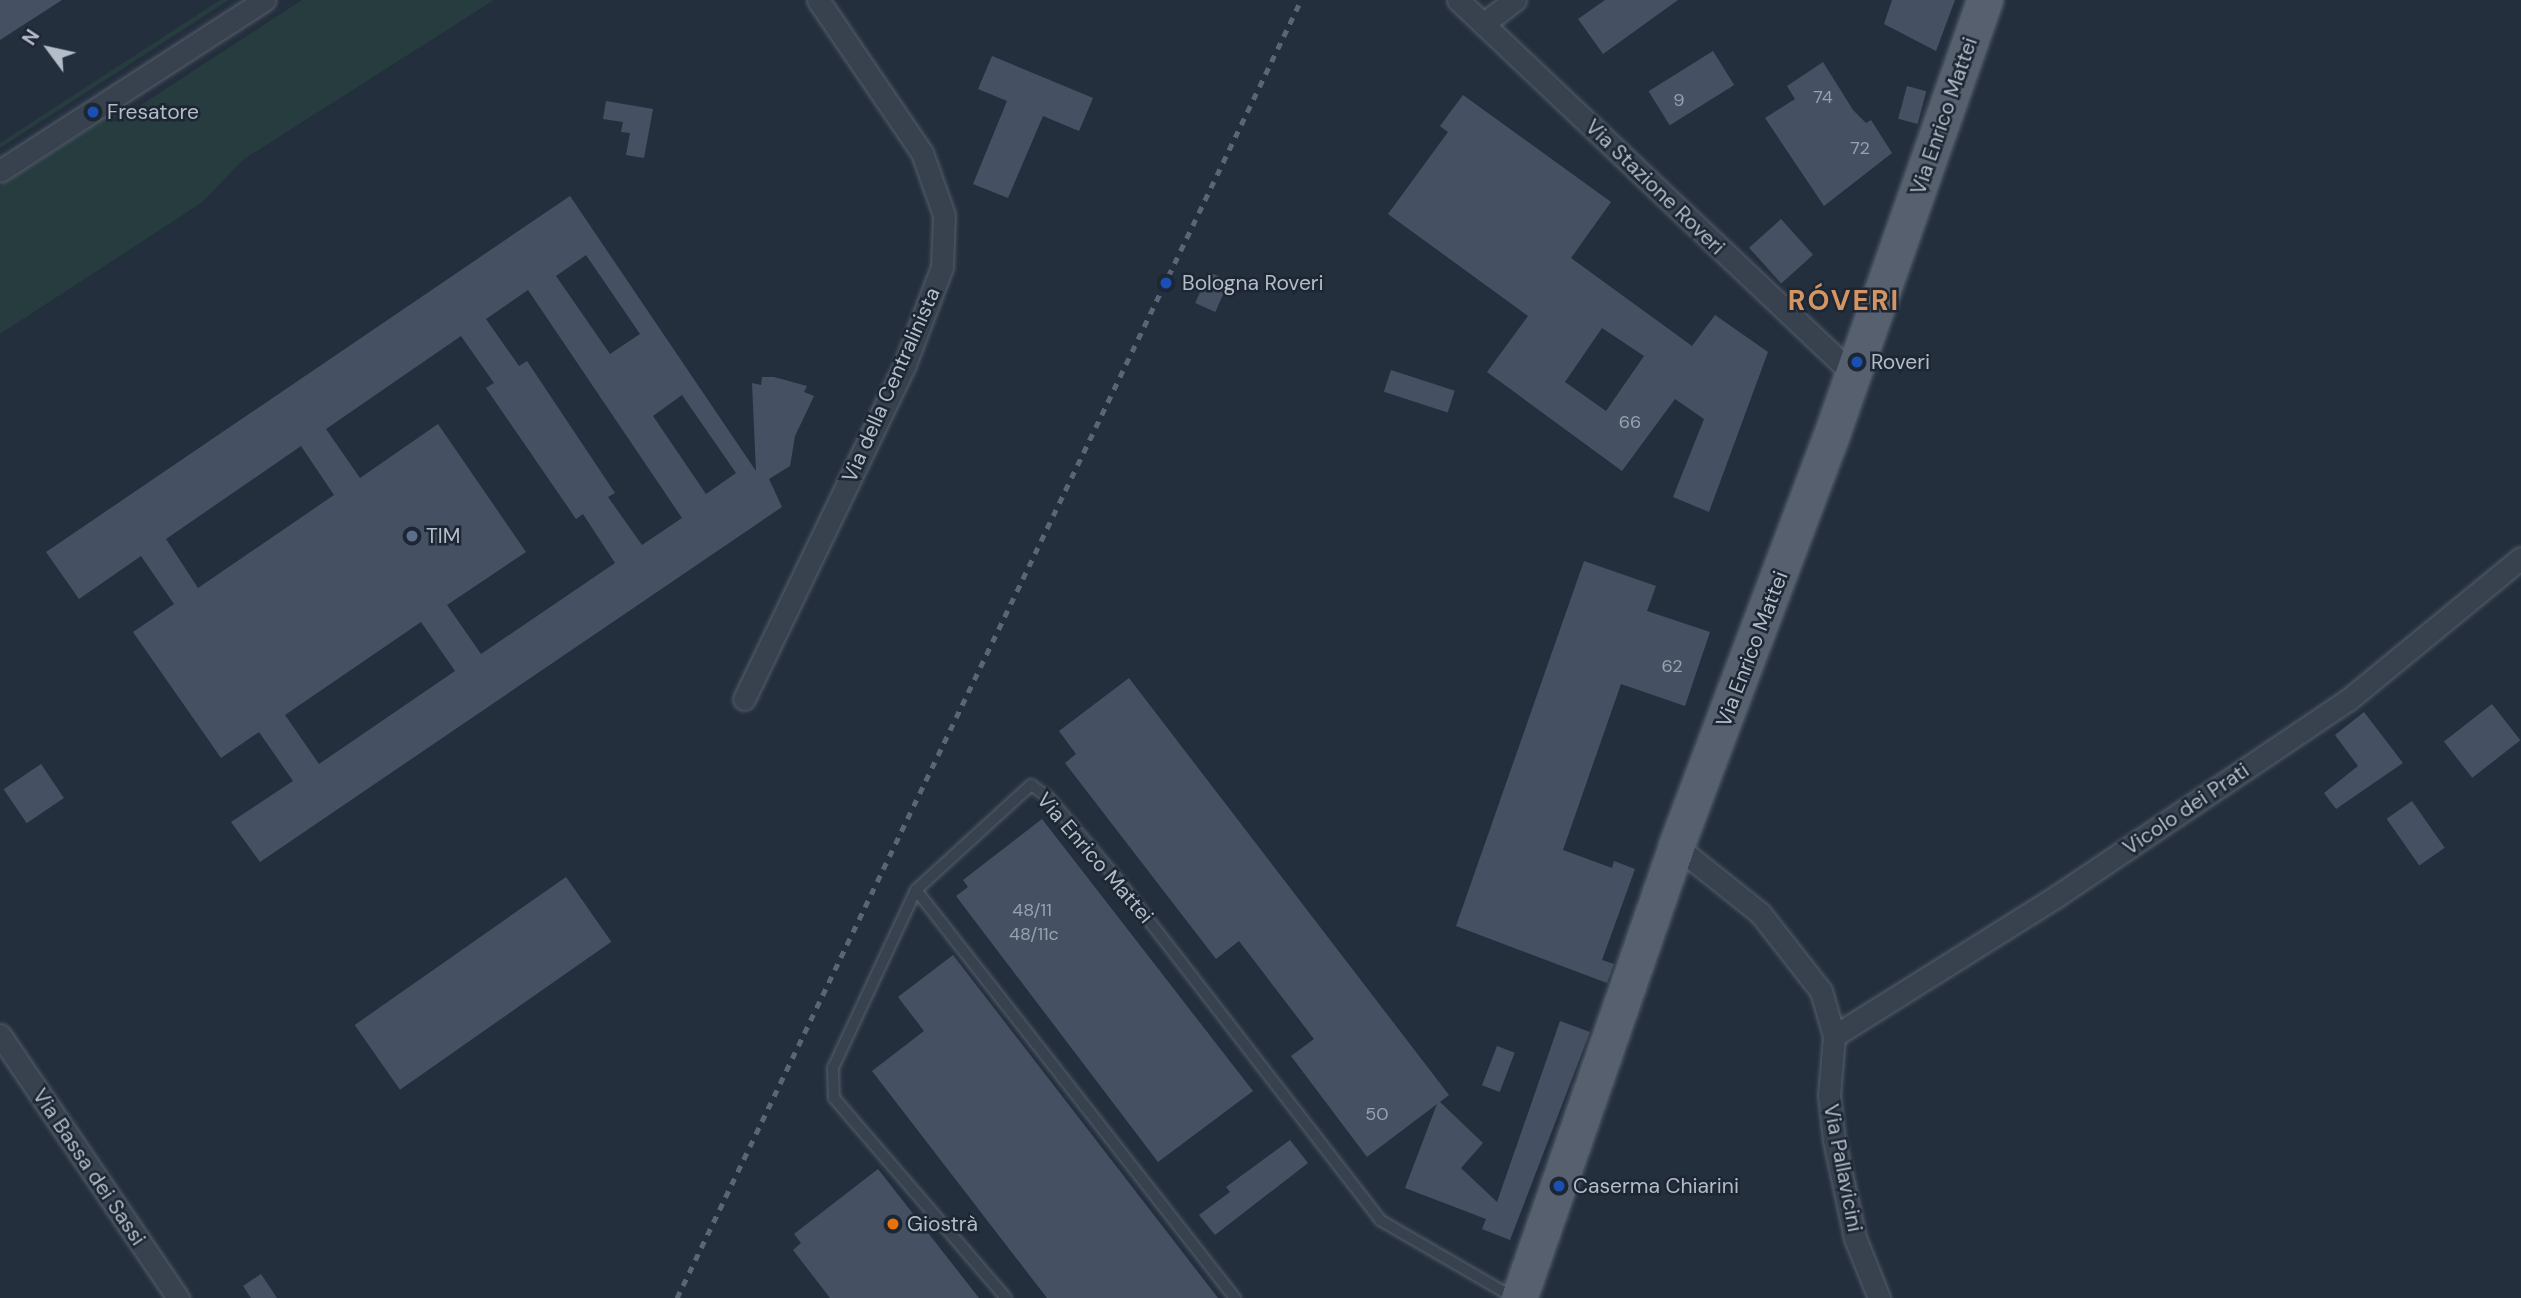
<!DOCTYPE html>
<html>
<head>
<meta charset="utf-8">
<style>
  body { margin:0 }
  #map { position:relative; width:2521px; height:1298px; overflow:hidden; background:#242f3e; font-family:"DM Sans",sans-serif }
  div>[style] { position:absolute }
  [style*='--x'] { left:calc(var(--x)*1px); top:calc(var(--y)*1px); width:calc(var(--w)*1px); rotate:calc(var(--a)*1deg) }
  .green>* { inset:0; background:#263c3f }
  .building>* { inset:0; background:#455162; transform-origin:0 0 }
  .roads { filter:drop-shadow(0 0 2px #565f6c) drop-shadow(0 0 2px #565f6c) }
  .lane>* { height:10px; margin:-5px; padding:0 5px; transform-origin:5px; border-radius:5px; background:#38414e }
  .street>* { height:21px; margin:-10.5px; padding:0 10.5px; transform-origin:10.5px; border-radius:10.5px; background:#38414e }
  .primary>* { height:35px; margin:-17.5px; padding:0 17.5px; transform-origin:17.5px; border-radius:17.5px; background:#56606e }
  .rail>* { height:5px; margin-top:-2.5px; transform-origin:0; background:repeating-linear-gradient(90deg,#5a6575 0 7px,transparent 0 14px) }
  .dots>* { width:19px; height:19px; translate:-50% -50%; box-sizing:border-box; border:4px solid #1d2633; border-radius:50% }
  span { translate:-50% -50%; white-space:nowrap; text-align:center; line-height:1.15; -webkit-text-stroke:5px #1d2633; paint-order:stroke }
  .number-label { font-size:18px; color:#98a1af }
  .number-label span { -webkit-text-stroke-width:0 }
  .poi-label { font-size:21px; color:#b4bcc9 }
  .left { translate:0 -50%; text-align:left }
  .street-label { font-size:21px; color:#b4bcc9 }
  .district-label { font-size:28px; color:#d59563; font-weight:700; letter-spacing:2px }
  .north { position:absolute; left:14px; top:14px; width:70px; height:70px; -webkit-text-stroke:5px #1d2633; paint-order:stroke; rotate:303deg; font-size:19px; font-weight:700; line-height:28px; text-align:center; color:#b4bcc9 }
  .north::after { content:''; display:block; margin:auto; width:24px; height:32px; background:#b4bcc9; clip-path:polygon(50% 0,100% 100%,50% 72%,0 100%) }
</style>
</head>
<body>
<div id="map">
  <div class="green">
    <div style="clip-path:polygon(220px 0,229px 0,0 148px,0 143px)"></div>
    <div style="clip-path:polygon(302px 0,494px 0,244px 159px,201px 203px,0 334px,0 186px,110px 115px,115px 122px)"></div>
  </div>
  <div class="building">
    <div style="clip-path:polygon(0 0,62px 0,0 40px)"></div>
    <div style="clip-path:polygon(1605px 0,1678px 0,1603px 54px,1578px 19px)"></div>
    <div style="clip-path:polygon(1892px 0,1955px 0,1936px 51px,1884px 24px)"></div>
    <div style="left:1713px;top:51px;width:40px;height:76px;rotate:58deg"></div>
    <div style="clip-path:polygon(992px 56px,1093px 98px,1079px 131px,1043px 116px,1008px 198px,973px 184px,1007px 101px,978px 89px)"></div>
    <div style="clip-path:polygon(1823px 62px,1853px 110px,1866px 123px,1871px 120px,1892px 153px,1824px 206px,1765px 118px,1795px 99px,1787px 86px)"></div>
    <div style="left:1907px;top:86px;width:20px;height:34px;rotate:15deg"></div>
    <div style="clip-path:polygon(evenodd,1463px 95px,1611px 202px,1571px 258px,1692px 346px,1715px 315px,1768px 352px,1709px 512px,1673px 497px,1704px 419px,1675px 399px,1622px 471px,1487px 372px,1528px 316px,1388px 214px,1448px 132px,1440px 126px,1463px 95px,1602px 328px,1644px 356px,1606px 411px,1565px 382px,1602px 328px)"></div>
    <div style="clip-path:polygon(606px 101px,653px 109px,644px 158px,626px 155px,630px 133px,621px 132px,623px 122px,603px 119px)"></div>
    <div style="clip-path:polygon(evenodd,570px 196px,756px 471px,752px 383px,761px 385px,762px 377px,774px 377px,807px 386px,804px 392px,814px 396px,795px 436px,790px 466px,769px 479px,782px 507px,260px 862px,231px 822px,293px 781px,259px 732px,221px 758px,133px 632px,174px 604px,141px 556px,79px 599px,46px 552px,570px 196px,586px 255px,640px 334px,610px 354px,556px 276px,586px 255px,570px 196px,528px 290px,682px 518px,642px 545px,608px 497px,615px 493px,527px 361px,519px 366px,486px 319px,528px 290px,570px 196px,461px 336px,494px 383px,486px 388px,576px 519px,583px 514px,615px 563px,481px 654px,447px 605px,526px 552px,438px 424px,360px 478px,326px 429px,461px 336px,570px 196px,682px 395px,736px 473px,706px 494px,653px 416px,682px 395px,570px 196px,301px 446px,334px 495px,198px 588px,166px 539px,301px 446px,570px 196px,421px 622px,455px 671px,319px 764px,285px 715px,421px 622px)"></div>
    <div style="left:1781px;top:219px;width:48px;height:43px;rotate:48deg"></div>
    <div style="left:1209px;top:272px;width:22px;height:34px;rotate:24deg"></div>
    <div style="left:1391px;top:370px;width:67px;height:23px;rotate:18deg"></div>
    <div style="clip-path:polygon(1584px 561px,1656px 586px,1647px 611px,1710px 632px,1685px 706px,1621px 684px,1563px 850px,1612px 868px,1614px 861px,1635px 869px,1602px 960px,1614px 964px,1607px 983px,1456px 926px)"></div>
    <div style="clip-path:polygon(1129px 678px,1449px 1095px,1440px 1102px,1483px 1143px,1461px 1168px,1497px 1202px,1560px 1021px,1590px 1032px,1510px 1240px,1482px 1229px,1486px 1219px,1405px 1188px,1437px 1104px,1367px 1157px,1291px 1056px,1314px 1039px,1239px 941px,1216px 959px,1065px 763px,1076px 754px,1059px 731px)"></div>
    <div style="left:2492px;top:704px;width:46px;height:61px;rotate:52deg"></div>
    <div style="clip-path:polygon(2364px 712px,2403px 763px,2336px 809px,2324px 793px,2358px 766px,2335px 735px)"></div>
    <div style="left:41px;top:764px;width:41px;height:45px;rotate:56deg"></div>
    <div style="left:2412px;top:801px;width:57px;height:31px;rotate:55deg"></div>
    <div style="clip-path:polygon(1042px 819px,1253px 1091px,1158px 1162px,956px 896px,968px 887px,963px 880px)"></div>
    <div style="left:566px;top:877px;width:79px;height:258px;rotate:55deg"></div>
    <div style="clip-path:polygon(953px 955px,1218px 1298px,1047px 1298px,872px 1071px,924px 1031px,898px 997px)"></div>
    <div style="left:1497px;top:1046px;width:19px;height:42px;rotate:21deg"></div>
    <div style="clip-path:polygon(1290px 1140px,1308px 1163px,1215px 1235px,1199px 1215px,1230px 1192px,1226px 1187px)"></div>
    <div style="clip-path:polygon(878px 1169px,979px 1298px,830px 1298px,793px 1250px,801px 1243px,794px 1234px)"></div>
    <div style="clip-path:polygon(261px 1274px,277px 1298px,251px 1298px,243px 1286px)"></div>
  </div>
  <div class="roads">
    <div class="lane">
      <div style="--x:916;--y:890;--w:518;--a:51.98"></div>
      <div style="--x:1006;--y:1298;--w:264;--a:-130.7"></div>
      <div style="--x:834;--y:1098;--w:30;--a:-92"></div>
      <div style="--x:833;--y:1068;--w:196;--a:-65"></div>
      <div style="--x:916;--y:890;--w:156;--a:-42.4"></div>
      <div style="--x:1031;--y:785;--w:21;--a:35"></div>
      <div style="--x:1048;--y:797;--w:101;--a:49.8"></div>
      <div style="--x:1113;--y:874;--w:437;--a:52.3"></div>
      <div style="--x:1380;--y:1220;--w:154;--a:30.1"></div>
    </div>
    <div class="street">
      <div style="--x:1458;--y:0;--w:544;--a:43.44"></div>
      <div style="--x:1483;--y:24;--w:40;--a:-37"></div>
      <div style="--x:0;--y:171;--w:315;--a:-32.9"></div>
      <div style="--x:744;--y:699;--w:372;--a:-64.3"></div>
      <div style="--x:905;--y:364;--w:104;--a:-69.1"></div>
      <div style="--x:942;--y:267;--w:52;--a:-87.8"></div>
      <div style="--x:944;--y:215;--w:66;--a:-109.5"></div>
      <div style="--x:922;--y:153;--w:185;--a:-124.2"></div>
      <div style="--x:1676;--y:846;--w:107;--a:38.6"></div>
      <div style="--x:1760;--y:913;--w:99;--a:52"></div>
      <div style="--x:1821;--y:991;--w:47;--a:73.9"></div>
      <div style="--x:1834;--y:1036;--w:59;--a:94.8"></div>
      <div style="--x:1829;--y:1095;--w:45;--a:83.7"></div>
      <div style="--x:1834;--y:1140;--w:100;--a:77.9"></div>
      <div style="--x:1855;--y:1238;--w:65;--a:68.2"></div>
      <div style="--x:0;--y:1035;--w:318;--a:55.9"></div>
      <div style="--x:1834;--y:1036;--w:263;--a:-32.1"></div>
      <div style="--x:2057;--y:896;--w:351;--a:-34"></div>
      <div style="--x:2348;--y:700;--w:224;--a:-39.4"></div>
    </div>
    <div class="primary">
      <div style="--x:1519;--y:1298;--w:478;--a:-70.8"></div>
      <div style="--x:1676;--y:846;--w:435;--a:-69.3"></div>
      <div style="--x:1830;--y:439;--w:466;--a:-70.6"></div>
    </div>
  </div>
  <div class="rail">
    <div style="--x:677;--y:1298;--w:1440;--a:-64.32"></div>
  </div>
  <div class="dots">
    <div style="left:93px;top:112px;background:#1a4fb4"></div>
    <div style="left:1166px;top:283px;background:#1a4fb4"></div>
    <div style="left:1857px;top:362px;background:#1a4fb4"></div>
    <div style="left:412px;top:536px;background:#5c6f8a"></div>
    <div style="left:1559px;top:1186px;background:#1a4fb4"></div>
    <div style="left:893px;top:1224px;background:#e8710a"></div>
  </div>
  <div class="number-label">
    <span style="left:1823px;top:97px">74</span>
    <span style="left:1679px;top:100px">9</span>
    <span style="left:1860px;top:148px">72</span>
    <span style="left:1630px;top:422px">66</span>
    <span style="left:1672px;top:666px">62</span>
    <span style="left:1032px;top:910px">48/11</span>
    <span style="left:1034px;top:934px">48/11c</span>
    <span style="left:1377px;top:1114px">50</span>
  </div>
  <div class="poi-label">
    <span class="left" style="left:107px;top:112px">Fresatore</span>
    <span class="left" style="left:1182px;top:283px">Bologna Roveri</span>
    <span class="left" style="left:1871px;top:362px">Roveri</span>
    <span class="left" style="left:426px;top:536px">TIM</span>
    <span class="left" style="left:1573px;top:1186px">Caserma Chiarini</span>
    <span class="left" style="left:907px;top:1224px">Giostrà</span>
  </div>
  <div class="street-label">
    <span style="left:1944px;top:116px;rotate:-71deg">Via Enrico Mattei</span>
    <span style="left:1655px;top:187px;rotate:44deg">Via Stazione Roveri</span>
    <span style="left:891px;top:385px;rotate:-66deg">Via della Centralinista</span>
    <span style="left:1752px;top:649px;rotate:-69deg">Via Enrico Mattei</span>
    <span style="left:2186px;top:809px;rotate:-34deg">Vicolo dei Prati</span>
    <span style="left:1095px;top:858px;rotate:49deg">Via Enrico Mattei</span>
    <span style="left:89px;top:1167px;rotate:56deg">Via Bassa dei Sassi</span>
    <span style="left:1843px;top:1168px;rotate:79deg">Via Pallavicini</span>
  </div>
  <div class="district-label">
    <span style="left:1844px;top:301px">RÓVERI</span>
  </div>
  <div class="north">N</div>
</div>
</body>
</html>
